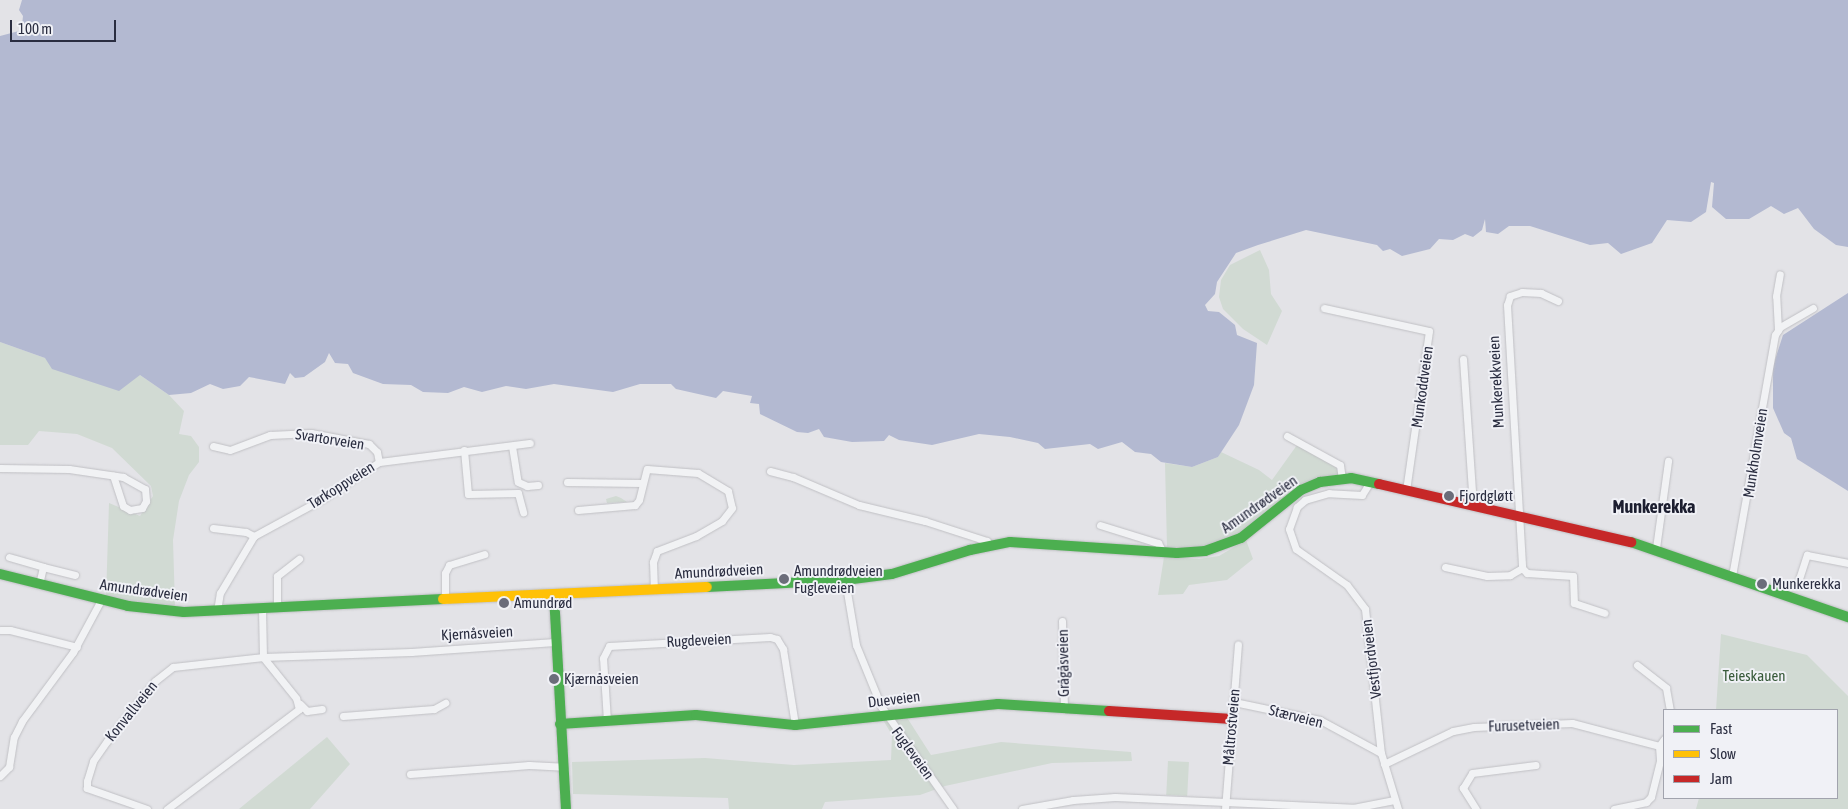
<!DOCTYPE html>
<html>
<head>
<meta charset="utf-8">
<style>
  body { margin:0 }
  #map { position:relative; width:1848px; height:809px; overflow:hidden; background:#e3e3e7; font-family:"Asap Condensed",sans-serif }
  div>[style] { position:absolute }
  [style*='--x'] { left:calc(var(--x)*1px); top:calc(var(--y)*1px); width:calc(var(--w)*1px); rotate:calc(var(--a)*1deg) }
  .green>* { inset:0; background:#d1dad3; transform-origin:0 0 }
  .water>* { inset:0; background:#b3b9d1 }
  .roads { filter:drop-shadow(0 0 1px #c0c0c4) drop-shadow(0 0 1px #c0c0c4) }
  .street>* { height:7px; margin:-3.5px; padding:0 3.5px; transform-origin:3.5px; border-radius:3.5px; background:#f1f2f4 }
  .fast>* { height:10px; margin:-5px; padding:0 5px; transform-origin:5px; border-radius:5px; background:#4caf50 }
  .slow>* { height:10px; margin:-5px; padding:0 5px; transform-origin:5px; border-radius:5px; background:#ffc107 }
  .jam>* { height:10px; margin:-5px; padding:0 5px; transform-origin:5px; border-radius:5px; background:#c62828 }
  .dots>* { width:14px; height:14px; translate:-50% -50%; box-sizing:border-box; border:2px solid #f0f1f6; border-radius:50% }
  span { translate:-50% -50%; white-space:nowrap; text-align:center; line-height:1.15; -webkit-text-stroke:4px #f0f1f6; paint-order:stroke }
  .street-label { font-size:15px; color:#2a2d40 }
  .poi-label { font-size:15px; color:#2a2d40 }
  .left { translate:0 -50%; text-align:left }
  .park-label { font-size:15px; color:#385a3a }
  .quarter-label { font-size:18px; color:#1c1e30; font-weight:700 }
  .legend { position:absolute; left:1663px; top:709px; width:175px; height:90px; box-sizing:border-box; background:#f0f1f6; border:1px solid #a1a3ad; margin:0; padding:6px 9px; list-style:none; font-size:15px; color:#2a2d40 }
  .legend li { display:flex; align-items:center; gap:10px; height:25px }
  .legend b { width:25px; border:1px solid #a1a3ad }
  .scale { position:absolute; left:10px; top:20px; width:106px; height:22px; box-sizing:border-box; border:2px solid #2a2d40; border-top:0; padding-left:6px; font-size:15px; line-height:18px; white-space:nowrap; color:#2a2d40; -webkit-text-stroke:4px #f0f1f6; paint-order:stroke }
</style>
</head>
<body>
<div id="map">
  <div class="green">
    <div style="clip-path:polygon(1260px 250px,1269px 270px,1271px 294px,1282px 311px,1267px 345px,1243px 329px,1223px 309px,1219px 297px,1221px 280px,1230px 265px)"></div>
    <div style="clip-path:polygon(0 342px,45px 358px,140px 375px,169px 395px,184px 411px,179px 434px,191px 436px,199px 447px,199px 462px,189px 475px,179px 501px,173px 540px,175px 606px,106px 598px,109px 503px,140px 516px,153px 496px,151px 486px,112px 448px,77px 434px,39px 431px,28px 445px,0 445px)"></div>
    <div style="clip-path:polygon(1297px 445px,1337px 468px,1339px 476px,1322px 477px,1296px 487px,1259px 521px,1238px 534px,1195px 549px,1167px 547px,1165px 463px,1192px 467px,1218px 457px,1221px 452px,1259px 470px,1272px 480px)"></div>
    <div style="clip-path:polygon(616px 496px,621px 498px,627px 502px,607px 503px,606px 499px)"></div>
    <div style="clip-path:polygon(1246px 540px,1253px 559px,1227px 580px,1189px 585px,1183px 594px,1158px 595px,1164px 557px,1199px 559px,1219px 556px)"></div>
    <div style="clip-path:polygon(1721px 634px,1807px 655px,1848px 696px,1848px 809px,1696px 809px,1699px 798px,1837px 798px,1837px 710px,1716px 710px)"></div>
    <div style="clip-path:polygon(906px 716px,931px 755px,1001px 742px,1131px 752px,1132px 761px,1052px 763px,945px 786px,920px 795px,825px 802px,822px 809px,729px 809px,728px 798px,573px 794px,572px 762px,705px 758px,794px 765px,891px 760px,892px 735px,883px 720px)"></div>
    <div style="clip-path:polygon(327px 737px,350px 764px,310px 809px,239px 809px)"></div>
    <div style="left:1168px;top:761px;width:21px;height:34px;rotate:3deg"></div>
  </div>
  <div class="water">
    <div style="clip-path:polygon(22px 0,1848px 0,1848px 247px,1836px 245px,1814px 229px,1798px 208px,1784px 214px,1771px 206px,1749px 219px,1726px 219px,1712px 207px,1714px 183px,1711px 182px,1706px 212px,1691px 222px,1667px 220px,1652px 243px,1621px 254px,1608px 243px,1590px 245px,1530px 226px,1509px 226px,1498px 234px,1486px 232px,1485px 219px,1482px 230px,1473px 237px,1465px 234px,1453px 240px,1439px 239px,1430px 249px,1402px 256px,1390px 249px,1383px 251px,1377px 245px,1306px 230px,1258px 245px,1236px 253px,1217px 282px,1215px 294px,1205px 305px,1208px 311px,1219px 312px,1235px 325px,1237px 335px,1257px 343px,1254px 385px,1239px 425px,1218px 457px,1192px 467px,1161px 462px,1151px 454px,1135px 452px,1122px 442px,1098px 449px,1090px 444px,1045px 449px,1038px 443px,1010px 437px,979px 434px,932px 445px,899px 440px,889px 435px,884px 441px,852px 442px,824px 437px,819px 429px,808px 433px,797px 432px,760px 414px,759px 404px,750px 403px,752px 396px,723px 391px,716px 398px,676px 389px,671px 384px,640px 384px,613px 392px,554px 384px,526px 389px,506px 386px,482px 392px,464px 387px,448px 393px,423px 392px,411px 385px,383px 384px,353px 373px,348px 364px,335px 363px,329px 353px,325px 362px,304px 377px,295px 378px,290px 373px,285px 384px,249px 377px,240px 386px,223px 389px,210px 384px,191px 393px,169px 395px,140px 375px,119px 391px,52px 369px,45px 358px,0 342px,0 36px,19px 31px,22px 25px,23px 16px,19px 10px)"></div>
    <div style="clip-path:polygon(1848px 293px,1848px 491px,1797px 459px,1791px 438px,1784px 433px,1773px 408px,1773px 366px,1783px 335px)"></div>
  </div>
  <div class="roads">
    <div class="street">
      <div style="--x:1558;--y:301;--w:19;--a:-155"></div>
      <div style="--x:1541;--y:293;--w:19;--a:-177"></div>
      <div style="--x:1522;--y:292;--w:13;--a:162"></div>
      <div style="--x:1510;--y:296;--w:9;--a:108"></div>
      <div style="--x:1507;--y:305;--w:263;--a:86.7"></div>
      <div style="--x:1522;--y:568;--w:7;--a:45"></div>
      <div style="--x:1527;--y:573;--w:46;--a:3.7"></div>
      <div style="--x:1573;--y:576;--w:27;--a:88"></div>
      <div style="--x:1574;--y:603;--w:32;--a:18"></div>
      <div style="--x:1324;--y:308;--w:107;--a:12.4"></div>
      <div style="--x:1429;--y:331;--w:161;--a:98.2"></div>
      <div style="--x:1778;--y:330;--w:34;--a:-93"></div>
      <div style="--x:1776;--y:296;--w:22;--a:-80"></div>
      <div style="--x:1463;--y:359;--w:146;--a:86.1"></div>
      <div style="--x:1287;--y:436;--w:60;--a:28.7"></div>
      <div style="--x:1340;--y:465;--w:14;--a:82"></div>
      <div style="--x:213;--y:446;--w:17;--a:13"></div>
      <div style="--x:230;--y:450;--w:43;--a:-20.6"></div>
      <div style="--x:270;--y:435;--w:41;--a:-2.8"></div>
      <div style="--x:311;--y:433;--w:59;--a:10.7"></div>
      <div style="--x:369;--y:444;--w:11;--a:45"></div>
      <div style="--x:377;--y:452;--w:10;--a:79"></div>
      <div style="--x:512;--y:446;--w:36;--a:81"></div>
      <div style="--x:518;--y:482;--w:10;--a:24"></div>
      <div style="--x:527;--y:486;--w:11;--a:-5"></div>
      <div style="--x:464;--y:450;--w:44;--a:84.8"></div>
      <div style="--x:468;--y:494;--w:50;--a:-1.1"></div>
      <div style="--x:518;--y:493;--w:20;--a:75"></div>
      <div style="--x:0;--y:468;--w:69;--a:0.8"></div>
      <div style="--x:69;--y:469;--w:55;--a:8.4"></div>
      <div style="--x:123;--y:477;--w:25;--a:29"></div>
      <div style="--x:145;--y:489;--w:12;--a:85"></div>
      <div style="--x:146;--y:501;--w:8;--a:120"></div>
      <div style="--x:142;--y:508;--w:12;--a:171"></div>
      <div style="--x:130;--y:510;--w:8;--a:-150"></div>
      <div style="--x:123;--y:506;--w:32;--a:-108"></div>
      <div style="--x:770;--y:471;--w:24;--a:15"></div>
      <div style="--x:793;--y:477;--w:72;--a:23"></div>
      <div style="--x:859;--y:505;--w:68;--a:13.6"></div>
      <div style="--x:925;--y:521;--w:65;--a:17.9"></div>
      <div style="--x:987;--y:541;--w:5;--a:53"></div>
      <div style="--x:567;--y:482;--w:75;--a:0.8"></div>
      <div style="--x:1370;--y:482;--w:15;--a:122"></div>
      <div style="--x:1362;--y:495;--w:33;--a:-177"></div>
      <div style="--x:1329;--y:493;--w:25;--a:164"></div>
      <div style="--x:1305;--y:500;--w:11;--a:139"></div>
      <div style="--x:1297;--y:507;--w:23;--a:110"></div>
      <div style="--x:1289;--y:529;--w:21;--a:71"></div>
      <div style="--x:1296;--y:549;--w:62;--a:35.2"></div>
      <div style="--x:1347;--y:585;--w:30;--a:53"></div>
      <div style="--x:1365;--y:609;--w:145;--a:83.7"></div>
      <div style="--x:1381;--y:753;--w:59;--a:73.1"></div>
      <div style="--x:578;--y:510;--w:57;--a:-5"></div>
      <div style="--x:635;--y:505;--w:6;--a:-51"></div>
      <div style="--x:639;--y:500;--w:32;--a:-76"></div>
      <div style="--x:647;--y:469;--w:51;--a:4.5"></div>
      <div style="--x:698;--y:473;--w:35;--a:31"></div>
      <div style="--x:728;--y:491;--w:17;--a:77"></div>
      <div style="--x:732;--y:508;--w:16;--a:128"></div>
      <div style="--x:722;--y:521;--w:30;--a:150"></div>
      <div style="--x:696;--y:536;--w:42;--a:159"></div>
      <div style="--x:657;--y:551;--w:12;--a:110"></div>
      <div style="--x:653;--y:562;--w:28;--a:88"></div>
      <div style="--x:1100;--y:525;--w:61;--a:17.2"></div>
      <div style="--x:1158;--y:543;--w:10;--a:61"></div>
      <div style="--x:213;--y:528;--w:33;--a:7"></div>
      <div style="--x:246;--y:532;--w:9;--a:27"></div>
      <div style="--x:1656;--y:548;--w:88;--a:-82.1"></div>
      <div style="--x:9;--y:557;--w:35;--a:16"></div>
      <div style="--x:43;--y:567;--w:18;--a:103"></div>
      <div style="--x:43;--y:567;--w:33;--a:14"></div>
      <div style="--x:1445;--y:567;--w:43;--a:12.1"></div>
      <div style="--x:1487;--y:576;--w:23;--a:-2"></div>
      <div style="--x:1510;--y:575;--w:14;--a:-30"></div>
      <div style="--x:1732;--y:576;--w:245;--a:-79.9"></div>
      <div style="--x:1775;--y:335;--w:9;--a:-58"></div>
      <div style="--x:1780;--y:327;--w:38;--a:-30"></div>
      <div style="--x:845;--y:580;--w:66;--a:80.4"></div>
      <div style="--x:856;--y:645;--w:66;--a:67.7"></div>
      <div style="--x:881;--y:706;--w:126;--a:55"></div>
      <div style="--x:1797;--y:585;--w:32;--a:-72"></div>
      <div style="--x:1807;--y:555;--w:42;--a:11"></div>
      <div style="--x:445;--y:600;--w:27;--a:-90"></div>
      <div style="--x:445;--y:573;--w:9;--a:-63"></div>
      <div style="--x:449;--y:565;--w:37;--a:-17"></div>
      <div style="--x:277;--y:608;--w:32;--a:-90"></div>
      <div style="--x:277;--y:576;--w:28;--a:-38"></div>
      <div style="--x:217;--y:611;--w:18;--a:-81"></div>
      <div style="--x:220;--y:593;--w:66;--a:-59.2"></div>
      <div style="--x:254;--y:536;--w:80;--a:-28.5"></div>
      <div style="--x:324;--y:498;--w:66;--a:-33.2"></div>
      <div style="--x:379;--y:462;--w:152;--a:-7.2"></div>
      <div style="--x:1062;--y:621;--w:85;--a:88.7"></div>
      <div style="--x:0;--y:630;--w:10;--a:0"></div>
      <div style="--x:10;--y:630;--w:69;--a:14.2"></div>
      <div style="--x:1637;--y:665;--w:37;--a:38"></div>
      <div style="--x:1666;--y:688;--w:22;--a:80"></div>
      <div style="--x:1234;--y:702;--w:88;--a:11.8"></div>
      <div style="--x:1320;--y:720;--w:69;--a:28.4"></div>
      <div style="--x:300;--y:704;--w:10;--a:45"></div>
      <div style="--x:307;--y:711;--w:15;--a:-8"></div>
      <div style="--x:343;--y:716;--w:91;--a:-4.4"></div>
      <div style="--x:434;--y:709;--w:13;--a:-29"></div>
      <div style="--x:607;--y:721;--w:63;--a:-93.6"></div>
      <div style="--x:603;--y:658;--w:13;--a:-63"></div>
      <div style="--x:609;--y:646;--w:161;--a:-3.2"></div>
      <div style="--x:770;--y:637;--w:7;--a:16"></div>
      <div style="--x:777;--y:639;--w:12;--a:59"></div>
      <div style="--x:783;--y:649;--w:77;--a:81"></div>
      <div style="--x:1384;--y:764;--w:76;--a:-25.6"></div>
      <div style="--x:1453;--y:731;--w:21;--a:-11"></div>
      <div style="--x:1474;--y:727;--w:98;--a:-2.3"></div>
      <div style="--x:1572;--y:723;--w:90;--a:14.8"></div>
      <div style="--x:1659;--y:746;--w:9;--a:-54"></div>
      <div style="--x:410;--y:774;--w:119;--a:-4.3"></div>
      <div style="--x:529;--y:765;--w:34;--a:3"></div>
      <div style="--x:0;--y:776;--w:13;--a:-45"></div>
      <div style="--x:9;--y:767;--w:30;--a:-81"></div>
      <div style="--x:14;--y:737;--w:18;--a:-63"></div>
      <div style="--x:22;--y:721;--w:86;--a:-53.5"></div>
      <div style="--x:73;--y:652;--w:59;--a:-61.7"></div>
      <div style="--x:147;--y:809;--w:64;--a:-160.7"></div>
      <div style="--x:87;--y:788;--w:7;--a:-90"></div>
      <div style="--x:87;--y:781;--w:21;--a:-73"></div>
      <div style="--x:93;--y:761;--w:24;--a:-55"></div>
      <div style="--x:107;--y:741;--w:77;--a:-51.3"></div>
      <div style="--x:155;--y:681;--w:23;--a:-38"></div>
      <div style="--x:173;--y:667;--w:91;--a:-6.3"></div>
      <div style="--x:263;--y:657;--w:148;--a:-1.9"></div>
      <div style="--x:411;--y:652;--w:144;--a:-4"></div>
      <div style="--x:167;--y:809;--w:166;--a:-37.1"></div>
      <div style="--x:299;--y:709;--w:11;--a:-105"></div>
      <div style="--x:296;--y:698;--w:53;--a:-128.8"></div>
      <div style="--x:263;--y:657;--w:48;--a:-91.2"></div>
      <div style="--x:1022;--y:809;--w:52;--a:-10"></div>
      <div style="--x:1073;--y:800;--w:42;--a:-4.1"></div>
      <div style="--x:1115;--y:797;--w:238;--a:2.6"></div>
      <div style="--x:1353;--y:808;--w:42;--a:-11"></div>
      <div style="--x:1225;--y:809;--w:165;--a:-85.5"></div>
      <div style="--x:1476;--y:809;--w:25;--a:-122"></div>
      <div style="--x:1463;--y:788;--w:17;--a:-59"></div>
      <div style="--x:1472;--y:773;--w:64;--a:-7.1"></div>
      <div style="--x:1614;--y:809;--w:33;--a:-12"></div>
      <div style="--x:1646;--y:802;--w:7;--a:-45"></div>
      <div style="--x:1651;--y:797;--w:38;--a:-76"></div>
      <div style="--x:1660;--y:760;--w:14;--a:-94"></div>
    </div>
    <div class="fast">
      <div style="--x:1631;--y:542;--w:230;--a:19.1"></div>
      <div style="--x:0;--y:574;--w:132;--a:14"></div>
      <div style="--x:128;--y:606;--w:56;--a:6.1"></div>
      <div style="--x:184;--y:612;--w:259;--a:-2.9"></div>
      <div style="--x:707;--y:587;--w:138;--a:-2.9"></div>
      <div style="--x:845;--y:580;--w:47;--a:-7.3"></div>
      <div style="--x:892;--y:574;--w:82;--a:-17.1"></div>
      <div style="--x:970;--y:550;--w:41;--a:-11.3"></div>
      <div style="--x:1010;--y:542;--w:167;--a:3.8"></div>
      <div style="--x:1177;--y:553;--w:28;--a:-4"></div>
      <div style="--x:1205;--y:551;--w:38;--a:-20"></div>
      <div style="--x:1241;--y:538;--w:77;--a:-38.7"></div>
      <div style="--x:1301;--y:490;--w:21;--a:-23"></div>
      <div style="--x:1320;--y:482;--w:31;--a:-7"></div>
      <div style="--x:1351;--y:478;--w:29;--a:12"></div>
      <div style="--x:554;--y:595;--w:214;--a:86.8"></div>
      <div style="--x:560;--y:724;--w:136;--a:-3.8"></div>
      <div style="--x:696;--y:715;--w:100;--a:5.8"></div>
      <div style="--x:795;--y:725;--w:204;--a:-5.9"></div>
      <div style="--x:998;--y:704;--w:111;--a:3.6"></div>
    </div>
    <div class="slow">
      <div style="--x:443;--y:599;--w:264;--a:-2.6"></div>
    </div>
    <div class="jam">
      <div style="--x:1379;--y:484;--w:259;--a:13"></div>
      <div style="--x:1109;--y:711;--w:123;--a:3.7"></div>
    </div>
  </div>
  <div class="dots">
    <div style="left:1449px;top:496px;background:#6b6d7a"></div>
    <div style="left:784px;top:579px;background:#6b6d7a"></div>
    <div style="left:1762px;top:584px;background:#6b6d7a"></div>
    <div style="left:504px;top:603px;background:#6b6d7a"></div>
    <div style="left:554px;top:679px;background:#6b6d7a"></div>
  </div>
  <div class="street-label">
    <span style="left:1496px;top:382px;rotate:-93deg">Munkerekkveien</span>
    <span style="left:1422px;top:387px;rotate:-82deg">Munkoddveien</span>
    <span style="left:330px;top:439px;rotate:9deg">Svartorveien</span>
    <span style="left:1755px;top:453px;rotate:-81deg">Munkholmveien</span>
    <span style="left:341px;top:485px;rotate:-32deg">Tørkoppveien</span>
    <span style="left:1259px;top:504px;rotate:-35deg">Amundrødveien</span>
    <span style="left:719px;top:571px;rotate:-3deg">Amundrødveien</span>
    <span style="left:144px;top:590px;rotate:8deg">Amundrødveien</span>
    <span style="left:477px;top:633px;rotate:-3deg">Kjernåsveien</span>
    <span style="left:699px;top:640px;rotate:-3deg">Rugdeveien</span>
    <span style="left:1371px;top:659px;rotate:-97deg">Vestfjordveien</span>
    <span style="left:1063px;top:663px;rotate:-91deg">Grågåsveien</span>
    <span style="left:894px;top:699px;rotate:-7deg">Dueveien</span>
    <span style="left:131px;top:711px;rotate:-51deg">Konvallveien</span>
    <span style="left:1296px;top:716px;rotate:14deg">Stærveien</span>
    <span style="left:1524px;top:725px;rotate:-2deg">Furusetveien</span>
    <span style="left:1231px;top:727px;rotate:-85deg">Måltrostveien</span>
    <span style="left:913px;top:753px;rotate:54deg">Fugleveien</span>
  </div>
  <div class="poi-label">
    <span class="left" style="left:1459px;top:496px">Fjordgløtt</span>
    <span class="left" style="left:794px;top:579px">Amundrødveien<br>Fugleveien</span>
    <span class="left" style="left:1772px;top:584px">Munkerekka</span>
    <span class="left" style="left:514px;top:603px">Amundrød</span>
    <span class="left" style="left:564px;top:679px">Kjærnåsveien</span>
  </div>
  <div class="park-label">
    <span style="left:1754px;top:676px">Teieskauen</span>
  </div>
  <div class="quarter-label">
    <span style="left:1654px;top:507px">Munkerekka</span>
  </div>
  <ul class="legend">
  <li><b style="height:6px;background:#4caf50"></b>Fast</li>
  <li><b style="height:6px;background:#ffc107"></b>Slow</li>
  <li><b style="height:6px;background:#c62828"></b>Jam</li>
  </ul>
  <div class="scale">100 m</div>
</div>
</body>
</html>
